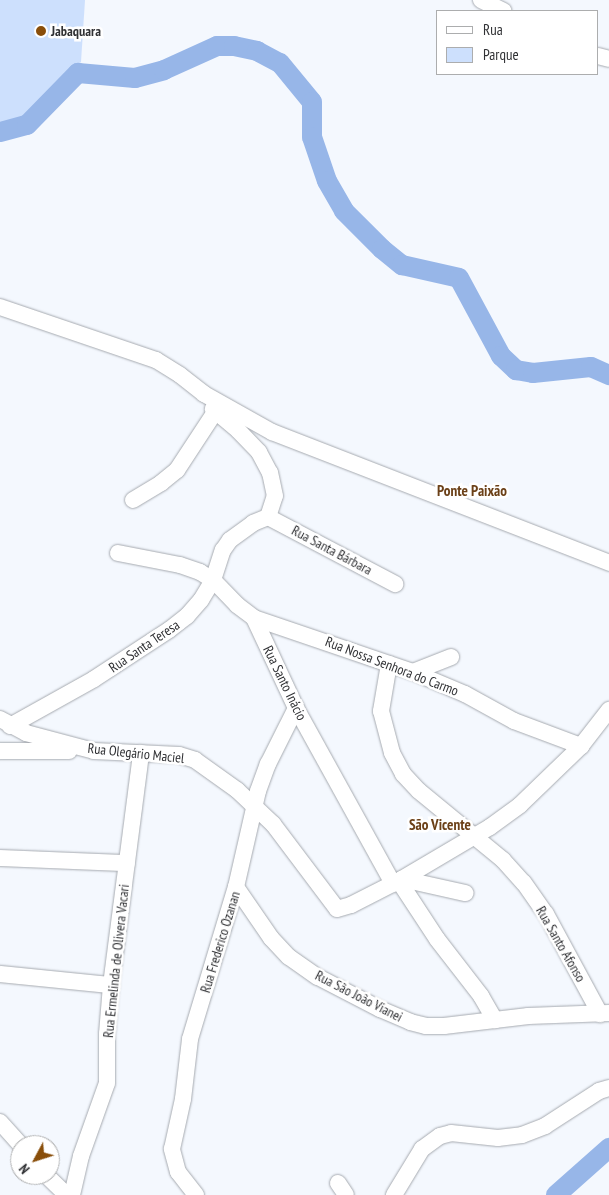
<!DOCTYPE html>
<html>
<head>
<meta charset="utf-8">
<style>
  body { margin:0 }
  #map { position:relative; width:609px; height:1195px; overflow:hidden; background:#f4f8fe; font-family:"PT Sans Narrow",sans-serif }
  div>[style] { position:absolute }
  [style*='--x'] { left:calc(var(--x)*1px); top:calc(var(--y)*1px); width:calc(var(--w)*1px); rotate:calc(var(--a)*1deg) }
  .green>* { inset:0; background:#cde0fd }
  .river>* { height:20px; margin:-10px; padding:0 10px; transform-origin:10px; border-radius:10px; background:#97b6e8 }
  .roads { filter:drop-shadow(0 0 1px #a6aab0) drop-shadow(0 0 1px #a6aab0) }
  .minor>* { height:16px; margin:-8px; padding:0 8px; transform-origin:8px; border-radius:8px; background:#fff }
  .dots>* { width:14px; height:14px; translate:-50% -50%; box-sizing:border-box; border:2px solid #fff; border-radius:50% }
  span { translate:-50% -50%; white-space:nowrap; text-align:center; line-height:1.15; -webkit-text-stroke:5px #fff; paint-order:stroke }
  .poi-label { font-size:14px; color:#303134; font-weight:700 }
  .left { translate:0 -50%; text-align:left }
  .street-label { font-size:14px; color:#303134 }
  .neighbourhood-label { font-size:15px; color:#6b4018; font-weight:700 }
  .legend { position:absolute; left:436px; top:10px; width:162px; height:65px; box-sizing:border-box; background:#fff; border:1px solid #acadae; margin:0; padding:6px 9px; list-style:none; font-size:15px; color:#303134 }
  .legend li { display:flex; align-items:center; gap:10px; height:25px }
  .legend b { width:25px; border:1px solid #acadae }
  .north { position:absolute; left:10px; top:1135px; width:50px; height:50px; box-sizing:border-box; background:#fff; border:1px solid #acadae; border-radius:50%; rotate:230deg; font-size:14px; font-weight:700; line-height:20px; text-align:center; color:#303134 }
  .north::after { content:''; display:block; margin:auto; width:18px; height:22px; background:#894e0a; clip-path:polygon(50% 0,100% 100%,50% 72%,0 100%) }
</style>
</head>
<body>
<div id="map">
  <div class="green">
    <div style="clip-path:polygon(0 0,85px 0,81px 62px,23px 118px,0 123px)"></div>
  </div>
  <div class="river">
    <div style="--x:0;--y:132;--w:28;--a:-15"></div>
    <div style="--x:27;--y:125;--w:73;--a:-45.6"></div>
    <div style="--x:78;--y:73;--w:57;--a:5"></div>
    <div style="--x:135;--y:78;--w:30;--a:-15"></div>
    <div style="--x:164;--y:70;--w:58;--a:-24.4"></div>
    <div style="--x:217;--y:46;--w:17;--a:0"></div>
    <div style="--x:234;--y:46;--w:24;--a:12"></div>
    <div style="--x:257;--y:51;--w:26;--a:28"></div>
    <div style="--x:280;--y:63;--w:50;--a:50.6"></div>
    <div style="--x:312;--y:102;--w:35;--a:90"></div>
    <div style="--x:312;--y:137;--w:46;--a:71.2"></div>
    <div style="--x:327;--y:181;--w:34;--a:60"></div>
    <div style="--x:344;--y:211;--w:54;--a:45"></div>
    <div style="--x:382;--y:249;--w:26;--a:39"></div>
    <div style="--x:402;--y:265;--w:58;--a:12.8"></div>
    <div style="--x:459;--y:278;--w:89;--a:61.7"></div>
    <div style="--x:501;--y:356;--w:21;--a:43"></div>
    <div style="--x:516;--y:370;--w:17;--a:10"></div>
    <div style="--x:533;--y:373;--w:58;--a:-5.9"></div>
    <div style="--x:591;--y:367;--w:20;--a:24"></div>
    <div style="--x:556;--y:1195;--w:71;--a:-41.6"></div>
  </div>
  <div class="roads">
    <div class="minor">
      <div style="--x:481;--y:0;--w:25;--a:26"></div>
      <div style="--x:598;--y:56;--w:11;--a:15"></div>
      <div style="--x:0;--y:307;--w:165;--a:18.8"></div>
      <div style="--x:156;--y:360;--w:28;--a:32"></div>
      <div style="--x:180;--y:375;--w:31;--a:38"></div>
      <div style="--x:204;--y:394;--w:78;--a:29.2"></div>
      <div style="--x:272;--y:432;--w:362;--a:21.2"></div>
      <div style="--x:133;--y:500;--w:33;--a:-31"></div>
      <div style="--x:161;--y:483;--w:21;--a:-39"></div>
      <div style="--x:177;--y:470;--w:69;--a:-56.8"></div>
      <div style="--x:268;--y:517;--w:144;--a:27.8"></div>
      <div style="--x:118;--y:553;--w:63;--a:11"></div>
      <div style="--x:180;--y:565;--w:21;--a:19"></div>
      <div style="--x:200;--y:572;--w:15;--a:32"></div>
      <div style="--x:213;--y:580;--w:35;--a:46"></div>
      <div style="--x:237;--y:605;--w:21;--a:37"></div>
      <div style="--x:254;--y:618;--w:99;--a:65"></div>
      <div style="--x:296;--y:708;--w:201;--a:61.1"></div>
      <div style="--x:254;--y:618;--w:168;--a:18.8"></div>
      <div style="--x:413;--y:672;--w:56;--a:22.9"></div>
      <div style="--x:465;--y:694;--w:56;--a:28.9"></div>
      <div style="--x:514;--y:721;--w:72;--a:20.5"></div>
      <div style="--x:389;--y:664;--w:48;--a:99.7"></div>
      <div style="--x:381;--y:711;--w:43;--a:75.3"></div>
      <div style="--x:392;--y:753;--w:24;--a:62"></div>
      <div style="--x:403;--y:774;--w:23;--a:47"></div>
      <div style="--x:419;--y:791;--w:109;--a:39.4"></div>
      <div style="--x:503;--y:860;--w:31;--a:48"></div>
      <div style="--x:524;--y:883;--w:38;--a:55"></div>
      <div style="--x:546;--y:914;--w:114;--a:61.6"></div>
      <div style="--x:413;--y:672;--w:41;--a:-21.5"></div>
      <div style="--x:0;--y:719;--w:30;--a:28"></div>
      <div style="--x:26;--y:733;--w:70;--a:14.8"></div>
      <div style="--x:94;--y:751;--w:85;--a:2.7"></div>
      <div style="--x:179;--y:755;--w:17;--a:17"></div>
      <div style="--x:195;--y:760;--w:52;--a:35.5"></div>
      <div style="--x:237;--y:790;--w:50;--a:43.4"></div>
      <div style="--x:273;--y:824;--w:106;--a:53"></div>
      <div style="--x:337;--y:909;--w:15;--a:-16"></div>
      <div style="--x:351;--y:905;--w:57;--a:-27"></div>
      <div style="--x:402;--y:879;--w:102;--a:-30.6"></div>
      <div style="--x:490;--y:827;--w:37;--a:-36"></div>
      <div style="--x:520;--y:805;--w:85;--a:-44"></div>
      <div style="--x:581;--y:746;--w:46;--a:-52.1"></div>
      <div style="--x:10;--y:726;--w:96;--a:-29.2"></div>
      <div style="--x:94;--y:679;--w:90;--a:-33.2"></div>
      <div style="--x:169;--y:630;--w:23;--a:-38"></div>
      <div style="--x:187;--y:616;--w:21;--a:-49"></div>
      <div style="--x:201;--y:600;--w:23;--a:-59"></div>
      <div style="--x:213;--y:580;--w:32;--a:-72"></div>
      <div style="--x:223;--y:550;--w:12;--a:-55"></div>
      <div style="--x:230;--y:540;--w:29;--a:-36"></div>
      <div style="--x:253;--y:523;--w:16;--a:-22"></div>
      <div style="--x:268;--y:517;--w:22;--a:-72"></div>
      <div style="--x:275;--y:496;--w:24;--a:-102"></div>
      <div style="--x:270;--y:473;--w:24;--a:-118"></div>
      <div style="--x:259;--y:452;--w:30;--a:-134"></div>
      <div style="--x:238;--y:430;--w:33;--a:-140"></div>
      <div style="--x:0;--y:751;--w:69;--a:0"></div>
      <div style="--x:0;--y:858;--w:127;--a:2.3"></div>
      <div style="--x:402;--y:879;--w:65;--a:12.5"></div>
      <div style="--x:399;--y:881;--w:69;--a:56.8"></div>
      <div style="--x:437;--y:939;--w:72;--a:52.3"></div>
      <div style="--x:481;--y:996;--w:28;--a:60"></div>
      <div style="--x:236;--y:887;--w:62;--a:55.5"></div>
      <div style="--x:271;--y:938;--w:26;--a:47"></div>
      <div style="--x:289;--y:957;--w:35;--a:35"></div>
      <div style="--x:318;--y:977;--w:70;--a:27.3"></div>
      <div style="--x:380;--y:1009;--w:33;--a:23"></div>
      <div style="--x:410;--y:1022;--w:16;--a:14"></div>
      <div style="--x:426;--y:1026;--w:18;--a:0"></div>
      <div style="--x:444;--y:1026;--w:85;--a:-6.8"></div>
      <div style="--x:528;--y:1016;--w:81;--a:-2.1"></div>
      <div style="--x:0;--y:974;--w:112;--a:5.7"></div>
      <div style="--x:0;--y:1122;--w:31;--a:48"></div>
      <div style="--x:46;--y:1175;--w:29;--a:44"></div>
      <div style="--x:338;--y:1183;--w:14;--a:56"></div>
      <div style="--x:72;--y:1195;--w:40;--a:-77"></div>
      <div style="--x:81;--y:1156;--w:77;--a:-70.4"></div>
      <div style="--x:107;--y:1083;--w:49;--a:-90"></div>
      <div style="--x:107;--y:1034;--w:49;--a:-85.3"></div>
      <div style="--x:111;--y:985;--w:234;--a:-82.6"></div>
      <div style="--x:196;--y:1195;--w:29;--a:-128"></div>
      <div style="--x:178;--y:1172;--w:24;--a:-105"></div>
      <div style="--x:172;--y:1149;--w:51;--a:-77.6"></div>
      <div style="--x:183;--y:1099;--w:60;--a:-83.3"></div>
      <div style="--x:190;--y:1039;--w:159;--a:-73.2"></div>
      <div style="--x:236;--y:887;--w:98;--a:-77.1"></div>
      <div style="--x:258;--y:791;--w:29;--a:-70"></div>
      <div style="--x:268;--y:764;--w:63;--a:-63.4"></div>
      <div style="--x:394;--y:1195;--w:54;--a:-58.7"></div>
      <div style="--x:422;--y:1149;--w:22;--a:-36"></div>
      <div style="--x:440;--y:1136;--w:11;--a:-15"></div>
      <div style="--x:451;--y:1133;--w:47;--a:6.1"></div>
      <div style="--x:498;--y:1138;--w:24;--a:-7"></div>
      <div style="--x:522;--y:1135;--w:25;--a:-21"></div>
      <div style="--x:545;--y:1126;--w:64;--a:-32.9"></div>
      <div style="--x:599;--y:1091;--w:10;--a:-17"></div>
    </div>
  </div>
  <div class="dots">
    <div style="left:41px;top:31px;background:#894e0a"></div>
  </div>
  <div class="poi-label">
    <span class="left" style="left:51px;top:31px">Jabaquara</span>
  </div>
  <div class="street-label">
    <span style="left:332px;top:550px;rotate:28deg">Rua Santa Bárbara</span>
    <span style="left:144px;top:646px;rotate:-34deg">Rua Santa Teresa</span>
    <span style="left:392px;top:666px;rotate:21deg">Rua Nossa Senhora do Carmo</span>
    <span style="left:285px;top:683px;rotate:64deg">Rua Santo Inácio</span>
    <span style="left:136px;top:753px;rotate:6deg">Rua Olegário Maciel</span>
    <span style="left:220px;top:942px;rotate:-73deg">Rua Frederico Ozanan</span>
    <span style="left:561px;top:944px;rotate:60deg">Rua Santo Afonso</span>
    <span style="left:116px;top:961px;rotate:-84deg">Rua Ermelinda de Olivera Vacari</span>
    <span style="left:359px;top:996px;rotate:27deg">Rua São João Vianei</span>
  </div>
  <div class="neighbourhood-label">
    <span style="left:472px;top:491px">Ponte Paixão</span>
    <span style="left:440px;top:825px">São Vicente</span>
  </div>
  <ul class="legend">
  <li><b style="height:6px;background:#fff"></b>Rua</li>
  <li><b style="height:14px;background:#cde0fd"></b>Parque</li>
  </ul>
  <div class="north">N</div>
</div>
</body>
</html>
